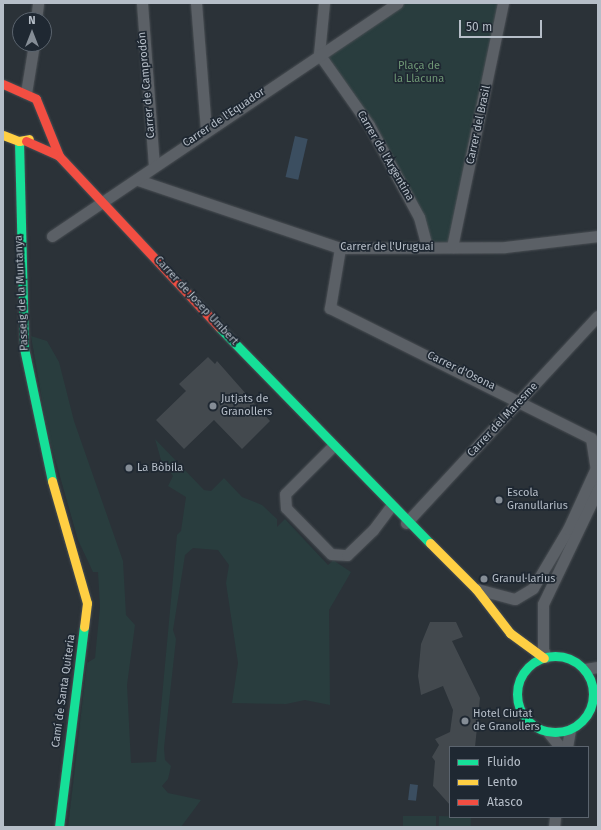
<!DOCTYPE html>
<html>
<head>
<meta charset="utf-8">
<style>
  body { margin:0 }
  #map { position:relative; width:601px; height:830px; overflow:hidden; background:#2b3238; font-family:"Fira Sans",sans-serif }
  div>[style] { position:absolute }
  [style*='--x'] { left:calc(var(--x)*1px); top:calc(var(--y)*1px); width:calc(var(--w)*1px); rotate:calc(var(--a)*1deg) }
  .green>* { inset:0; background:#293d3e; transform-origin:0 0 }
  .water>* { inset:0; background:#3b4e60; transform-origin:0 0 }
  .building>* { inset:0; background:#43494e }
  .roads { filter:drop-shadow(0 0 1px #494e53) drop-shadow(0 0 1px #494e53) }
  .street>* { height:11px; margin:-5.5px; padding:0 5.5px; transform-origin:5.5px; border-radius:5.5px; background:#5b6066 }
  .fast>* { height:9px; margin:-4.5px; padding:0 4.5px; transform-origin:4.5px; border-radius:4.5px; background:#16e098 }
  .fast>.ring { margin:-4.5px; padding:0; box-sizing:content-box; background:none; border:9px solid #16e098; border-radius:50% }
  .slow>* { height:9px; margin:-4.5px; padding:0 4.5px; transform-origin:4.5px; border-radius:4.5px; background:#ffcf43 }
  .jam>* { height:9px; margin:-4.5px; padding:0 4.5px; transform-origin:4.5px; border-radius:4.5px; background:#f24e42 }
  .dots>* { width:11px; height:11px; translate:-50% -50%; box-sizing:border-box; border:2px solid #1f2832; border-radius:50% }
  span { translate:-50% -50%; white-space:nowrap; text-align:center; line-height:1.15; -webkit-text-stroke:3.5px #1f2832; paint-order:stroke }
  .park-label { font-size:11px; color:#6f9775 }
  .street-label { font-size:11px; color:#b6bec8 }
  .poi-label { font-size:11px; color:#b6bec8 }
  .left { translate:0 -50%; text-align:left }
  .frame { position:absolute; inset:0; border:4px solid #b6bec8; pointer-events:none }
  .legend { position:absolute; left:449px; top:746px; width:140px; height:72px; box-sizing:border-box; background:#1f2832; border:1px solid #5b646e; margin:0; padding:5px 7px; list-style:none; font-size:12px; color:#b6bec8 }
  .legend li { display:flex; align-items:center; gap:8px; height:20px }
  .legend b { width:20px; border:1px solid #5b646e }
  .north { position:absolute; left:12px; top:12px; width:40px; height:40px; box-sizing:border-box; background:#1f2832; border:1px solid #5b646e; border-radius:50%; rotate:0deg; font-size:11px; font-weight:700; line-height:16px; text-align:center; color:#b6bec8 }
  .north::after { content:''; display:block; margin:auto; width:14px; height:18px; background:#858d96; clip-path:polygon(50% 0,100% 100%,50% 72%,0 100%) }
  .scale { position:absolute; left:459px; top:20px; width:83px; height:18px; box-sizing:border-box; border:2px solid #b6bec8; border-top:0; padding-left:5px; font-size:12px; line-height:14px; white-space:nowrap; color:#b6bec8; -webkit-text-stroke:3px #1f2832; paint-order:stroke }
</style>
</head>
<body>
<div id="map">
  <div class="green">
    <div style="clip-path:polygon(398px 3px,503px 3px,452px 247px,427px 247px,419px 217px,369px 125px,319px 54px)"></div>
    <div style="clip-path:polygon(31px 336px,47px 341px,59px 362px,74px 421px,123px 561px,126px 615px,135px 625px,127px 685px,131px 763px,156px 762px,177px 535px,181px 531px,186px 497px,168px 486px,173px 476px,161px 460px,155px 439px,204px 490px,211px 491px,224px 478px,242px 497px,262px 505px,277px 519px,277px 527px,285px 519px,328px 565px,333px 560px,351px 572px,329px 610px,330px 705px,305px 700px,286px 704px,232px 703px,238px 663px,226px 583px,229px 565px,218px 550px,193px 548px,185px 555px,173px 630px,176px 639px,164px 748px,165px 760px,171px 766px,168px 779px,162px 786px,168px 793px,201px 800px,181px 827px,68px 827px,87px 663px,95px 658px,100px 607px,98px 572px,93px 572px,78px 540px,48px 434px)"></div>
    <div style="left:403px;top:816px;width:33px;height:11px"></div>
    <div style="left:439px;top:816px;width:32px;height:11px;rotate:2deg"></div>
  </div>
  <div class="water">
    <div style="left:295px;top:136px;width:13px;height:42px;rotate:13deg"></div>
    <div style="left:410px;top:784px;width:8px;height:16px;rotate:7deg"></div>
  </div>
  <div class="building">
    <div style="clip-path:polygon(208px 357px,215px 364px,217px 361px,270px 421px,242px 449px,214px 420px,184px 449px,156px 420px,186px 391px,179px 384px)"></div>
    <div style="clip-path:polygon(430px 622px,456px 622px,463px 637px,452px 641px,480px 698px,475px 747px,450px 747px,450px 805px,433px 786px,435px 761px,432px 757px,439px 745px,435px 739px,450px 732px,453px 710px,443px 686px,421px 695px,418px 676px,421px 644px)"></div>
  </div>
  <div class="roads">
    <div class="street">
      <div style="--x:142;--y:3;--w:164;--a:85.8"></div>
      <div style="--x:196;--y:3;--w:127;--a:85.5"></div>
      <div style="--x:324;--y:3;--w:51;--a:95.6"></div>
      <div style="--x:319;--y:54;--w:87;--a:54.8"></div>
      <div style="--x:369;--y:125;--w:105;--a:61.5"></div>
      <div style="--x:419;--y:217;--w:31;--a:75"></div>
      <div style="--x:36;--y:20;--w:17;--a:-83"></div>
      <div style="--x:26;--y:93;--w:50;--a:-80.7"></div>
      <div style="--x:138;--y:180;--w:213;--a:18.6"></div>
      <div style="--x:340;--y:248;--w:165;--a:-0.3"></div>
      <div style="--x:505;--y:247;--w:94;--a:-6.7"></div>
      <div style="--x:52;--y:236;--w:417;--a:-34"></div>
      <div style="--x:452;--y:247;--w:249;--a:-78.2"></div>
      <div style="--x:340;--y:248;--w:61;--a:99.5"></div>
      <div style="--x:330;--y:308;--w:292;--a:26.5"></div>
      <div style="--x:591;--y:438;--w:46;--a:81.2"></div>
      <div style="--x:332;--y:447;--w:66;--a:135"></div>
      <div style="--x:285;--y:494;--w:14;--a:86"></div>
      <div style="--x:286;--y:508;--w:64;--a:45.6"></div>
      <div style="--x:331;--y:554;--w:16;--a:4"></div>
      <div style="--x:347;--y:555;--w:36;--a:-44"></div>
      <div style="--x:373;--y:530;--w:30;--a:-53"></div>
      <div style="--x:406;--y:523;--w:282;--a:-47.2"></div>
      <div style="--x:477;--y:589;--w:39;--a:15"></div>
      <div style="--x:515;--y:599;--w:21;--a:-31"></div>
      <div style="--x:533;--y:588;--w:69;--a:-59.3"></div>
      <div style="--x:568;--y:529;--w:65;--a:-65.4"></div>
      <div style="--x:546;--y:657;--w:9;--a:-111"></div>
      <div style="--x:543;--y:649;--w:45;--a:-90"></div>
      <div style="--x:543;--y:604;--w:127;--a:-64.4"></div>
      <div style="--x:585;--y:669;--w:13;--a:-9"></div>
      <div style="--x:548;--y:732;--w:19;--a:51"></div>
      <div style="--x:567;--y:747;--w:17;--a:-80"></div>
      <div style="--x:554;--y:827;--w:10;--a:-84"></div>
    </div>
    <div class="fast">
      <div style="--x:19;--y:141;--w:207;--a:88.6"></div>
      <div style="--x:24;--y:348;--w:136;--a:78.1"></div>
      <div style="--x:219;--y:327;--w:302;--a:45.7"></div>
      <div class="ring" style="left:517px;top:656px;width:67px;height:67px"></div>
      <div style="--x:59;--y:827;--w:202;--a:-82.9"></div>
    </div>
    <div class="slow">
      <div style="--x:3;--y:135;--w:17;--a:21"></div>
      <div style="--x:19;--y:141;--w:10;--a:-11"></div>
      <div style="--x:52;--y:481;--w:127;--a:74"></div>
      <div style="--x:87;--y:603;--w:24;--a:97"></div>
      <div style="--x:430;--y:543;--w:65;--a:45"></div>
      <div style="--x:476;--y:589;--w:56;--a:52.3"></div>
      <div style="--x:510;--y:633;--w:42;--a:36.3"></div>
    </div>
    <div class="jam">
      <div style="--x:3;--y:84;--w:36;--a:24"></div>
      <div style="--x:36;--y:99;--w:61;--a:68"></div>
      <div style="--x:26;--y:141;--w:36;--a:24"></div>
      <div style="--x:59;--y:156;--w:234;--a:46.9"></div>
    </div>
  </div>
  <div class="dots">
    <div style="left:213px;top:406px;background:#858d96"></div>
    <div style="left:129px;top:468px;background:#858d96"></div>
    <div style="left:499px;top:500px;background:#858d96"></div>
    <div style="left:484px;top:579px;background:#858d96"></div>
    <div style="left:465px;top:721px;background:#858d96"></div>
  </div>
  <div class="park-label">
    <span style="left:419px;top:73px">Plaça de<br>la Llacuna</span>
  </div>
  <div class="street-label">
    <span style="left:147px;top:85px;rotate:-95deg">Carrer de Camprodón</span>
    <span style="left:224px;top:118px;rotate:-34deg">Carrer de l'Equador</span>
    <span style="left:479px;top:125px;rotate:-78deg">Carrer del Brasil</span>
    <span style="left:385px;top:156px;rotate:60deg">Carrer de l'Argentina</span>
    <span style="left:387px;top:247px">Carrer de l'Uruguai</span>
    <span style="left:22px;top:293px;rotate:-93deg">Passeig de la Muntanya</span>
    <span style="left:196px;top:301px;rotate:47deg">Carrer de Josep Umbert</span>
    <span style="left:461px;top:371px;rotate:26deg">Carrer d'Osona</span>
    <span style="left:503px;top:420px;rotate:-47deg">Carrer del Maresme</span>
    <span style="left:64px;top:691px;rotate:-82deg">Camí de Santa Quiteria</span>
  </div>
  <div class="poi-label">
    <span class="left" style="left:221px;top:406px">Jutjats de<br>Granollers</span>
    <span class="left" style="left:137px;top:468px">La Bòbila</span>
    <span class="left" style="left:507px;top:500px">Escola<br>Granullarius</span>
    <span class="left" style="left:492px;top:579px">Granul·larius</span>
    <span class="left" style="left:473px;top:721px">Hotel Ciutat<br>de Granollers</span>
  </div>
  <div class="frame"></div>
  <ul class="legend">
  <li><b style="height:5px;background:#16e098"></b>Fluido</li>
  <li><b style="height:5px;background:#ffcf43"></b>Lento</li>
  <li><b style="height:5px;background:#f24e42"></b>Atasco</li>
  </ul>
  <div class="north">N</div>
  <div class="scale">50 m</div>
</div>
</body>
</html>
